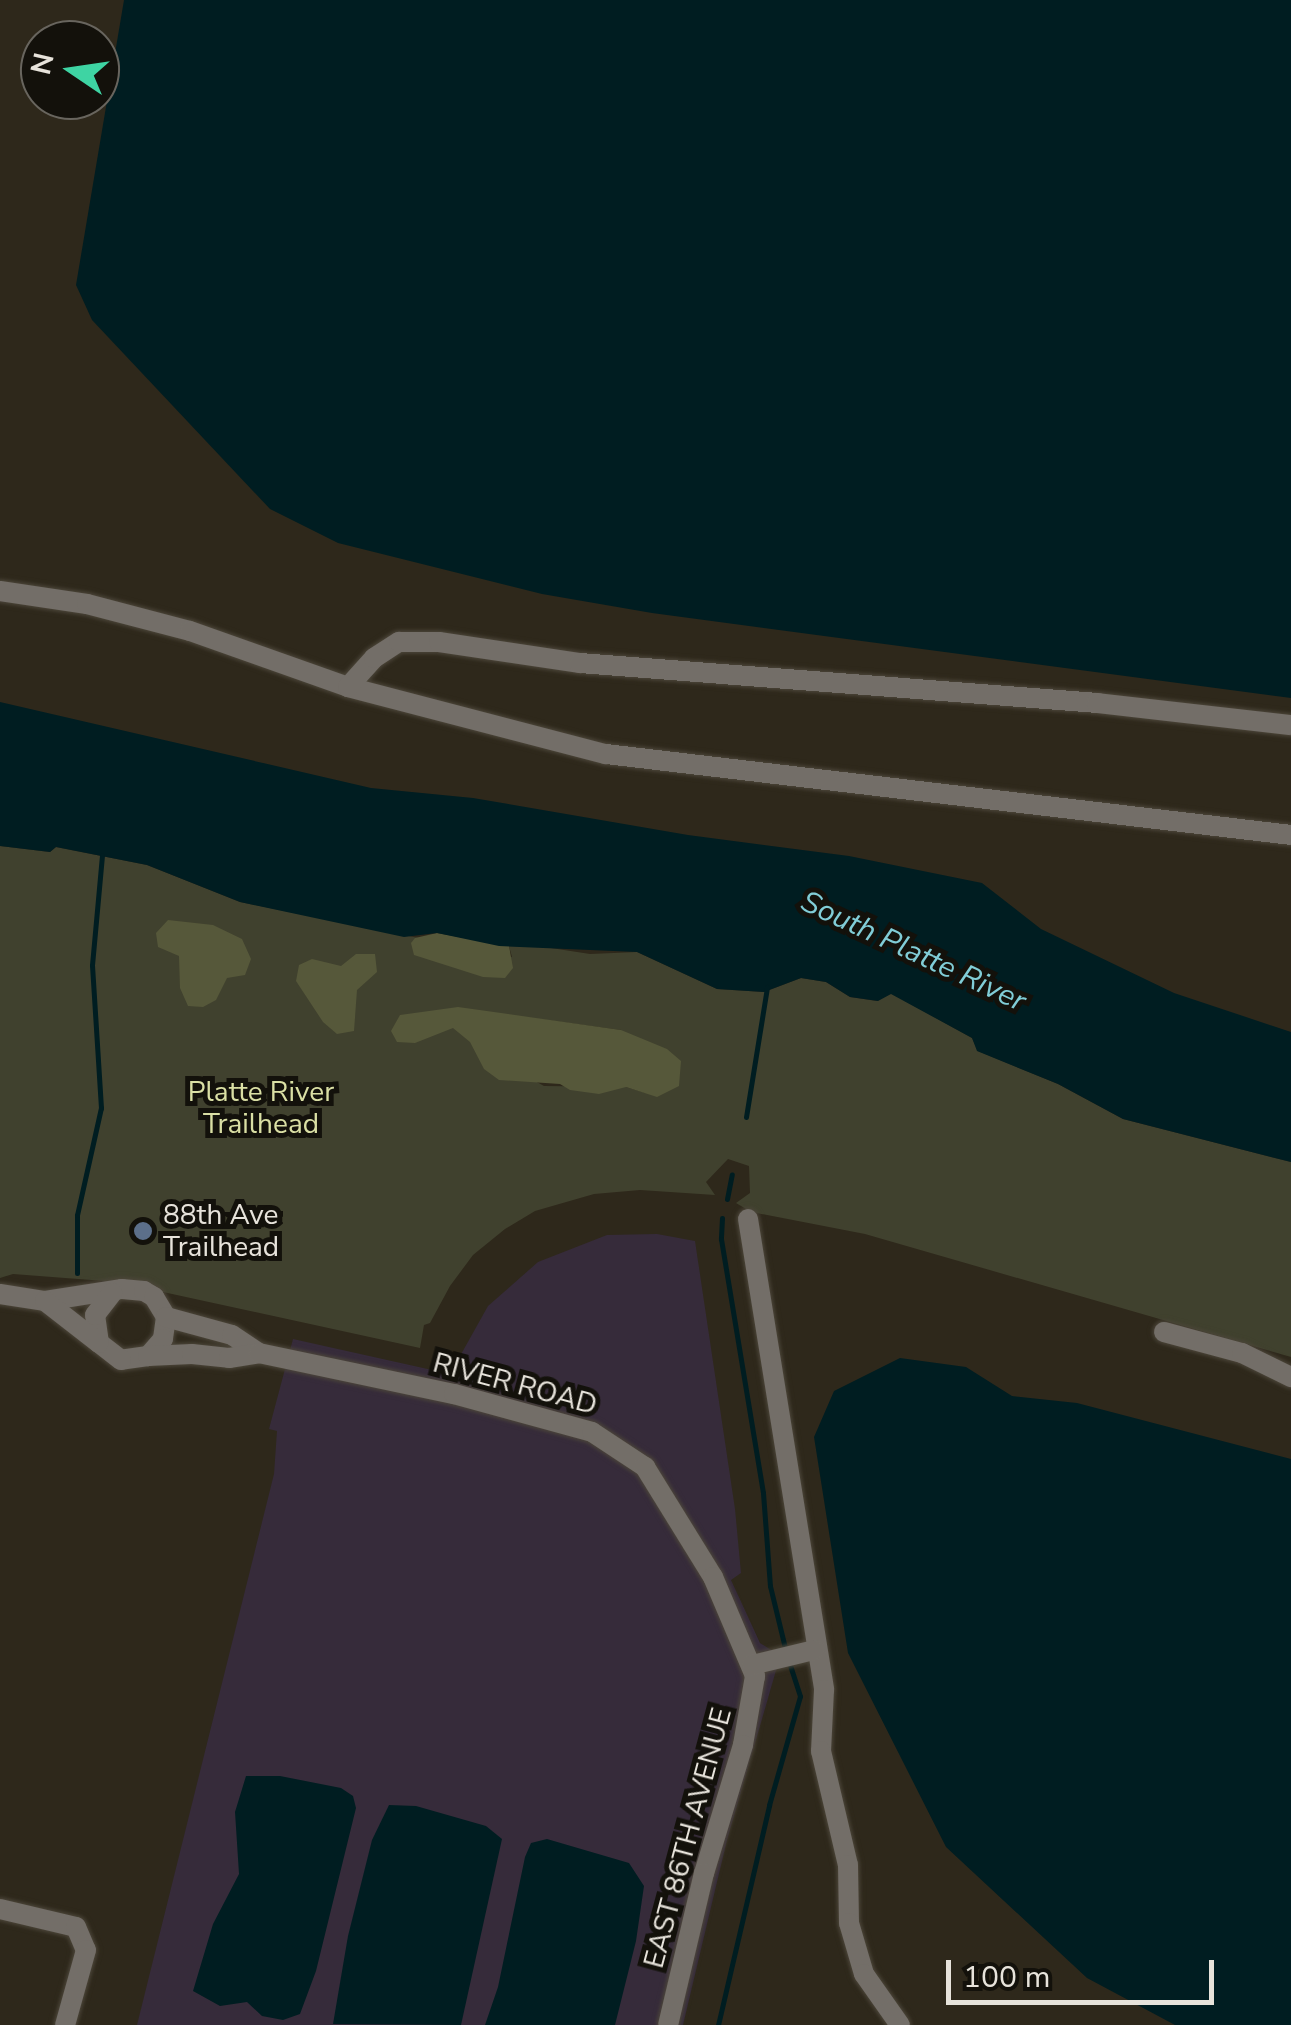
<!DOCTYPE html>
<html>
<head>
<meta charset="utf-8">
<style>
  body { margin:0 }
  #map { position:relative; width:1291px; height:2025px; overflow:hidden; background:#2e281b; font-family:"Nunito Sans",sans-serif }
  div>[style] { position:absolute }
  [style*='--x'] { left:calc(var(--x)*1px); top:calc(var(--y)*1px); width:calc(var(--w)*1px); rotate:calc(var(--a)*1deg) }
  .industrial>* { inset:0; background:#362b3a }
  .green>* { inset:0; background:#40412e }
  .forest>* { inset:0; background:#56583a }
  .water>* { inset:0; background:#001d21 }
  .stream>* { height:5px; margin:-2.5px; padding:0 2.5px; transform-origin:2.5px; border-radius:2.5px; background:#001d21 }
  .roads { filter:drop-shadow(0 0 2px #4c463a) drop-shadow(0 0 2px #4c463a) }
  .minor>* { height:20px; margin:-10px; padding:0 10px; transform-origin:10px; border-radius:10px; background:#736e68 }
  .dots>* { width:28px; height:28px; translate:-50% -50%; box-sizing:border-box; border:5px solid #13110b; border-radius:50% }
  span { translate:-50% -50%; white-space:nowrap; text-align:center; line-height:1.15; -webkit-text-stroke:10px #13110b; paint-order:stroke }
  .park-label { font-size:28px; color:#dadfa4 }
  .poi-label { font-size:28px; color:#e7e3db }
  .left { translate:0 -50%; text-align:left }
  .street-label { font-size:28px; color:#e7e3db }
  .water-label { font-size:30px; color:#81cdd7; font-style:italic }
  .north { position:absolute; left:20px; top:20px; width:100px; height:100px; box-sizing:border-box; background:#13110b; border:2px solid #68655e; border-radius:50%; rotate:283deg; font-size:28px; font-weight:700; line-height:40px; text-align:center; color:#e7e3db }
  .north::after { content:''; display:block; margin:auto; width:35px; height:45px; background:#3ed4a3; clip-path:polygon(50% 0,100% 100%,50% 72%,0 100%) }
  .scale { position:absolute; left:946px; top:1960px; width:268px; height:45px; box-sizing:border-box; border:5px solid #e7e3db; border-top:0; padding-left:12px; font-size:30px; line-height:35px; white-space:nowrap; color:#e7e3db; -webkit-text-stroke:8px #13110b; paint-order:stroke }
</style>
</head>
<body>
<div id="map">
  <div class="industrial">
    <div style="clip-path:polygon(657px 1234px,695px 1241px,735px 1509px,741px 1573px,731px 1580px,760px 1643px,773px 1651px,777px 1667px,727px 1840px,683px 2025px,137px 2025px,274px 1474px,277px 1431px,269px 1429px,293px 1339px,450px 1374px,488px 1306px,538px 1262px,607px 1235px)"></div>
  </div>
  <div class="green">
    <div style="clip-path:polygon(evenodd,0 846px,50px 852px,56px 847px,147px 865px,240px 902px,512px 957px,509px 946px,525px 944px,590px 954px,637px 952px,717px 989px,764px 992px,801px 978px,826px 982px,850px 997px,877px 1001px,891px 993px,972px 1038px,978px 1051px,1058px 1084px,1123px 1119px,1291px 1162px,1291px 1357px,865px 1234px,751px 1212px,736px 1203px,750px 1193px,749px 1166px,728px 1159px,706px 1182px,715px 1195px,640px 1190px,594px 1194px,535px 1211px,505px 1229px,473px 1255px,450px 1286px,430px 1323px,424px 1325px,420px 1348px,117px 1282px,13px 1274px,0 1278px,0 846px,486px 1012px,621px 1030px,646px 1093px,626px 1087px,544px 1086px,535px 1081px,486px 1012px)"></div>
  </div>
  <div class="forest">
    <div style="clip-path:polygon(168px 920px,213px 925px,242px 939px,251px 959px,245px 975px,227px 978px,216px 1000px,203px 1007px,188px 1006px,180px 988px,179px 956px,158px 947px,156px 933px)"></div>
    <div style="clip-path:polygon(437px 933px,509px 946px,513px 968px,505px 978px,483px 977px,414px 955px,411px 943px,415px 938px)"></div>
    <div style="clip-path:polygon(356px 954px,375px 954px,377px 972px,357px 990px,354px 1031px,337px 1034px,323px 1022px,296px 981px,299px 965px,312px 959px,341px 966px)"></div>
    <div style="clip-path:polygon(458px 1007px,621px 1030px,667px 1049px,681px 1061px,679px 1086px,657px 1097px,626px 1087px,599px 1094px,570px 1090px,560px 1084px,499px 1080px,484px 1069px,470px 1042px,453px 1028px,415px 1043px,397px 1042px,391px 1031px,400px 1015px)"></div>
  </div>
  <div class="water">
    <div style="clip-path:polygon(124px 0,1291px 0,1291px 698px,652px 613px,542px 594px,338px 543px,270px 509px,92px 320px,76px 285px)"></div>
    <div style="clip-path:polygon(0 702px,371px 788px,473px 798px,688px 835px,849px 856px,982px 883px,1041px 929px,1174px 993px,1291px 1032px,1291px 1162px,1123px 1119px,1058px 1084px,977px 1051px,972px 1038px,891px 994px,878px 1001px,850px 997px,826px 982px,801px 978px,764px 992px,717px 989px,637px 952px,499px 946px,437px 933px,404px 937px,240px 902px,147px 865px,56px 847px,50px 852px,0 846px)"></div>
    <div style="clip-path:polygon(900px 1358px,966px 1367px,1012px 1396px,1077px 1403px,1291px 1459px,1291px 2025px,1175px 2025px,1087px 1978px,946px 1847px,848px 1653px,814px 1437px,834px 1391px)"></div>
    <div style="clip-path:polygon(246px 1776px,280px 1776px,341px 1788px,353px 1796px,356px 1808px,316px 1971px,300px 2014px,283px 2020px,262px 2016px,247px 2002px,220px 2006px,193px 1991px,213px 1924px,239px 1874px,235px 1812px)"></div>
    <div style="clip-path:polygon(389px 1805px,416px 1806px,486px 1826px,502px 1839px,461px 2025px,333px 2024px,348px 1936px,372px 1840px)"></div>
    <div style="clip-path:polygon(547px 1839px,629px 1863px,644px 1886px,636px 1941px,615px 2025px,485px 2025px,498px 1987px,525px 1857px,531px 1843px)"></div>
  </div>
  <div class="stream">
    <div style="--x:746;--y:1117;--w:132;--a:-80.8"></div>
    <div style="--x:727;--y:1199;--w:25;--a:-79"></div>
    <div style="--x:722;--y:1218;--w:21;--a:93"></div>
    <div style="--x:721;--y:1239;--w:257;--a:80.6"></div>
    <div style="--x:763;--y:1493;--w:93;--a:85.7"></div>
    <div style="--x:770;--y:1586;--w:64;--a:76.4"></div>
    <div style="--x:77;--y:1273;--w:58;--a:-90"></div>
    <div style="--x:77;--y:1215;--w:110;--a:-77.4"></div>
    <div style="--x:101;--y:1108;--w:143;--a:-93.6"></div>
    <div style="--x:92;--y:965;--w:110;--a:-84.8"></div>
    <div style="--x:718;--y:2025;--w:226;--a:-76.9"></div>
    <div style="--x:769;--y:1805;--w:113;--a:-74.1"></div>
    <div style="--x:800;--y:1696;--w:32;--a:-108"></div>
  </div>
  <div class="roads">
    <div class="minor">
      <div style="--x:0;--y:591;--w:88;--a:8.5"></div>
      <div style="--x:87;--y:604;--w:106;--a:14.7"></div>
      <div style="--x:190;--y:631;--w:168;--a:19.5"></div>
      <div style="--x:348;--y:687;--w:267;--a:14.6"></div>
      <div style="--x:606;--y:754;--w:690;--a:6.74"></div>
      <div style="--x:348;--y:687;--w:39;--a:-48"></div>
      <div style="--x:374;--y:658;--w:30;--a:-33"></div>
      <div style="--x:399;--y:642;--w:40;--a:0"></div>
      <div style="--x:439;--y:642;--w:143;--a:8.5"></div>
      <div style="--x:580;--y:663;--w:519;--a:4.42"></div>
      <div style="--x:1097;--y:703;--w:195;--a:6.5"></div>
      <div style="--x:748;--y:1219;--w:477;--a:80.8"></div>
      <div style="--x:824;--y:1690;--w:61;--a:92.8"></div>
      <div style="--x:821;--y:1751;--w:117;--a:76.7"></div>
      <div style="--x:848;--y:1865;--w:58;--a:89"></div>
      <div style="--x:849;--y:1923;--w:53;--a:73.6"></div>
      <div style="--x:864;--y:1974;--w:62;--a:54.8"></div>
      <div style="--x:0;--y:1294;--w:46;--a:8.8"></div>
      <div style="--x:45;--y:1301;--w:78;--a:-8.9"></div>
      <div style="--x:122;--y:1289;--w:22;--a:5"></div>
      <div style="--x:144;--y:1291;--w:12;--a:31"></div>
      <div style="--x:154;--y:1297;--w:23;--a:59"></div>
      <div style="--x:166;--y:1317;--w:22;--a:98"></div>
      <div style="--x:163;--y:1339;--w:23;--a:131"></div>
      <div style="--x:148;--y:1356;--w:27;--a:172"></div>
      <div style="--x:121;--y:1360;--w:28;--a:-142"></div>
      <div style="--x:99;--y:1343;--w:28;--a:-98"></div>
      <div style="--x:95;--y:1315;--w:28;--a:-52"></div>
      <div style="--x:45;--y:1301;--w:68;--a:37.9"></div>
      <div style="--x:166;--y:1317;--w:68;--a:15.3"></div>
      <div style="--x:232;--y:1335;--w:32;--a:34"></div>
      <div style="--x:1164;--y:1332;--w:81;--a:15.1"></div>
      <div style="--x:1242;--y:1353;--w:55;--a:26.1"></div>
      <div style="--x:148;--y:1356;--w:44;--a:-2.6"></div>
      <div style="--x:192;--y:1354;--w:37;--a:6"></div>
      <div style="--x:229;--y:1358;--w:30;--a:-9"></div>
      <div style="--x:259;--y:1353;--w:199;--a:11.9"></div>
      <div style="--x:454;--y:1394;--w:143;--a:15.4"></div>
      <div style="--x:592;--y:1432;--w:64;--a:33.4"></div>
      <div style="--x:645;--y:1467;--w:129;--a:58.3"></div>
      <div style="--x:713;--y:1577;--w:108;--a:67"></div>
      <div style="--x:755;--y:1676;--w:70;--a:99.9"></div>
      <div style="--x:743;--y:1745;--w:134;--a:106.9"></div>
      <div style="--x:704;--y:1873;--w:156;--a:103.3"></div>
      <div style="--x:752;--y:1665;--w:64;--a:-13.6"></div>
      <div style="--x:0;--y:1909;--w:78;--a:13.3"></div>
      <div style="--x:76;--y:1927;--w:25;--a:67"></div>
      <div style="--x:86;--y:1950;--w:78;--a:105.6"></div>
    </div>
  </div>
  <div class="dots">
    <div style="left:143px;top:1231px;background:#5c6f8a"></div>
  </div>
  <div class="park-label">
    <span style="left:261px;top:1108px">Platte River<br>Trailhead</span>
  </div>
  <div class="poi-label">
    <span class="left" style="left:163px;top:1231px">88th Ave<br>Trailhead</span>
  </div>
  <div class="street-label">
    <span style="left:515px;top:1384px;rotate:15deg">RIVER ROAD</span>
    <span style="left:688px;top:1838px;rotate:-75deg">EAST 86TH AVENUE</span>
  </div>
  <div class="water-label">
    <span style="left:913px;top:952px;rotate:25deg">South Platte River</span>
  </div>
  <div class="north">N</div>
  <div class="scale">100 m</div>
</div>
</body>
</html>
